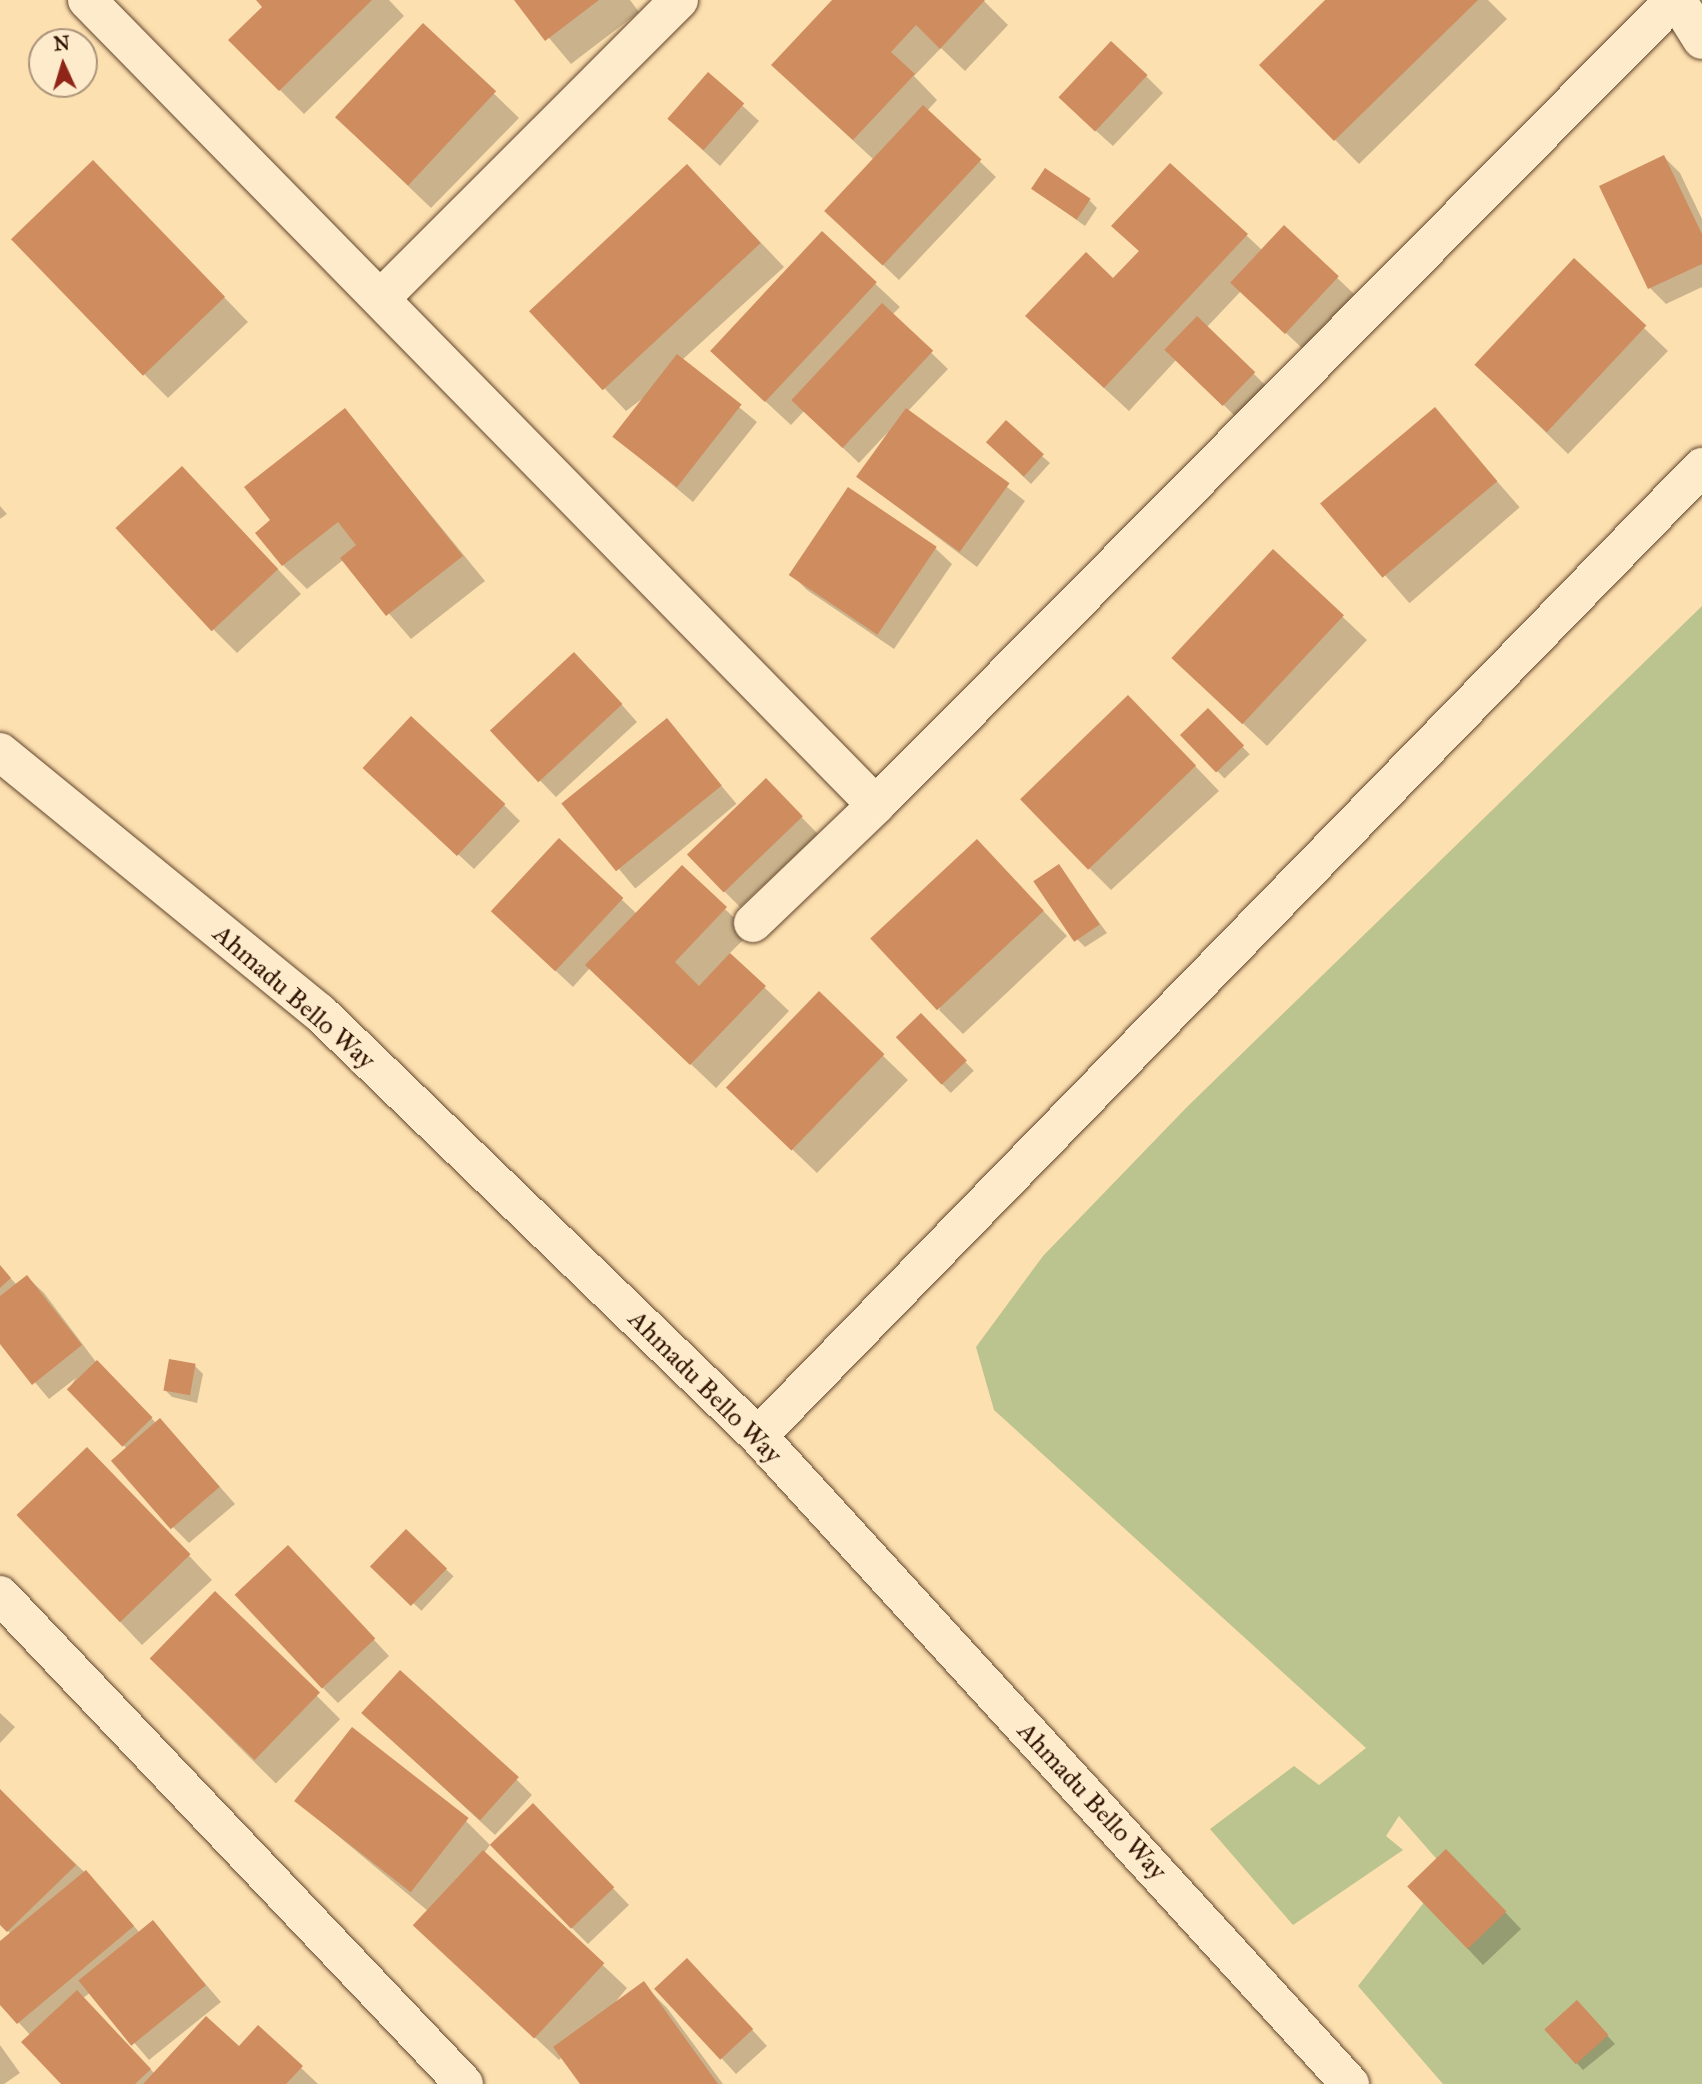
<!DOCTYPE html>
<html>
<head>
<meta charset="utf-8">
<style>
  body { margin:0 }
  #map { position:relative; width:1702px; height:2084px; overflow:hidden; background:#fde0b0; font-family:"IM FELL Great Primer",serif }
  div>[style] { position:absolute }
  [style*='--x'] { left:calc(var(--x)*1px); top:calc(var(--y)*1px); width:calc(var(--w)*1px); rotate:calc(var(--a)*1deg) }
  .green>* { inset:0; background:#bbc38e }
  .shadow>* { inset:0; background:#0003; transform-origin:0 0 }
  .building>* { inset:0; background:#cf8c5f; transform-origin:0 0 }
  .roads { filter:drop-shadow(0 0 2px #62462c) drop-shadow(0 0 2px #62462c) }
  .street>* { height:38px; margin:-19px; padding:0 19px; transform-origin:19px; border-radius:19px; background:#feebcc }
  .secondary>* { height:38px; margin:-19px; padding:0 19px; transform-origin:19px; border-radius:19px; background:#feebcc }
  span { translate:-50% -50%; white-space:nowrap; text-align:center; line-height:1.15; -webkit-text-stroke:7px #feebcc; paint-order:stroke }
  .street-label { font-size:26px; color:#2f1200 }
  .north { position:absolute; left:28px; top:28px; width:70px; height:70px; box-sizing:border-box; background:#feebcc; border:2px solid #ab947a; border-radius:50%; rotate:356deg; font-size:19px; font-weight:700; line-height:28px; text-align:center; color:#2f1200 }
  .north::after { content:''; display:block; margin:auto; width:24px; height:32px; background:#8f2418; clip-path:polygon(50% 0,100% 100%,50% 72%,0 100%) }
</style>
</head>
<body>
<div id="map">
  <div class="green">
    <div style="clip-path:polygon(1702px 606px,1702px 2084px,1443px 2084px,1358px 1986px,1448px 1872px,1399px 1816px,1386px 1836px,1403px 1850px,1293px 1925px,1210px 1829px,1294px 1766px,1319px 1785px,1366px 1748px,994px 1410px,976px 1347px,1043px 1256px,1187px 1107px)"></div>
  </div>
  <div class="shadow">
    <div style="clip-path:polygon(258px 0,389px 0,404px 16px,304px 114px,230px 40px,265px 7px)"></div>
    <div style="clip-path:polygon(517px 0,630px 0,639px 12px,571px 64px)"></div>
    <div style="clip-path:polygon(834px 0,983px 0,1008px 25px,965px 71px,941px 48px,914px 76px,937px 100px,927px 111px,996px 177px,899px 280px,842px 226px,873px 159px,797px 89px)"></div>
    <div style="clip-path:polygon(1328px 0,1488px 0,1507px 19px,1359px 164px,1261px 65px)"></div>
    <div style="clip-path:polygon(423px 25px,519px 118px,431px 208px,359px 139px)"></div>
    <div style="clip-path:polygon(708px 74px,759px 121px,720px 166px,685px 134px)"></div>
    <div style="clip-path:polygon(1146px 76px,1163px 93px,1113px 146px,1076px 113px)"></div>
    <div style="clip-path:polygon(1664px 157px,1680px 173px,1702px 219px,1702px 287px,1666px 304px,1650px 288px)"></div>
    <div style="clip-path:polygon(117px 186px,248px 322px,168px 398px,144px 374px)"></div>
    <div style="clip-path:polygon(1033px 189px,1089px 200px,1097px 208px,1085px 226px)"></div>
    <div style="clip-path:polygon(711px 190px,784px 267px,682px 360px,757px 422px,693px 502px,614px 436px,646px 396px,626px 411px,532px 312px)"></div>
    <div style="clip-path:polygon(1114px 226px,1246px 235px,1262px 250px,1284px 227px,1354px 294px,1302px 348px,1241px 291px,1207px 327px,1269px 389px,1239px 420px,1177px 359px,1129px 411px,1052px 340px,1140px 252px)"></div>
    <div style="clip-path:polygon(822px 234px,900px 307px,892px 315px,948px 369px,908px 411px,1025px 501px,977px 567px,858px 477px,888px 432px,859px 463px,804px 411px,791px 425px,737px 375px)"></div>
    <div style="clip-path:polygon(1574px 261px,1668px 351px,1568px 454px,1499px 387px)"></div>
    <div style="clip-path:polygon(345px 410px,485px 581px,411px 639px,343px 560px,307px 589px,283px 565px,272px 521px)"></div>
    <div style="left:1435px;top:410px;width:129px;height:146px;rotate:49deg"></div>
    <div style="clip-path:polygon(987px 442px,1042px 456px,1050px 463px,1031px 484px)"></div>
    <div style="clip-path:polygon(206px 492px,301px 594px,237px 653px,213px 629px)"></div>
    <div style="clip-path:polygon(0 506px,7px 514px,0 519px)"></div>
    <div style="clip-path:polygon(935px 548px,952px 564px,894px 649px,807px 590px,791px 574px)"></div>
    <div style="clip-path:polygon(1273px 551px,1367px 640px,1267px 746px,1198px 681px)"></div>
    <div style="clip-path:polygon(591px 670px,637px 722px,556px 797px,492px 731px)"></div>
    <div style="left:1208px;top:711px;width:60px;height:35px;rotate:46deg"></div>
    <div style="left:667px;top:721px;width:108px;height:132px;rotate:50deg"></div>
    <div style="clip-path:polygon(1152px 721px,1219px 791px,1111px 890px,1087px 866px)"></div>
    <div style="clip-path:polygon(766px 781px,818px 834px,740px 907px,724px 891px)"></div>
    <div style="clip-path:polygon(381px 783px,504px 805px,520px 821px,474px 869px)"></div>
    <div style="clip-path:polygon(559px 840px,637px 914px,682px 868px,750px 933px,729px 954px,789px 1011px,716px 1088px,590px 968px,573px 987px,509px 927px)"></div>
    <div style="clip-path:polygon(1001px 866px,1067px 936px,963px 1034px,939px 1010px)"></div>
    <div style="clip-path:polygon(1058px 867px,1107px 933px,1085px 947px,1077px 939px)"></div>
    <div style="clip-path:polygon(819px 994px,908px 1080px,817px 1173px,752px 1111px)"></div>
    <div style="left:921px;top:1016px;width:76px;height:32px;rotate:46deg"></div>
    <div style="clip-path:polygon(0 1267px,17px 1285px,27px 1277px,44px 1293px,96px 1362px,157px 1424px,176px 1437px,235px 1504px,189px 1543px,173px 1527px,127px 1449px,69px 1389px,76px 1378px,49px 1399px,0 1341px)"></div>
    <div style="clip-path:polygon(195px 1366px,203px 1374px,197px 1403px,172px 1397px,164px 1389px)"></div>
    <div style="clip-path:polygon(111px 1473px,212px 1580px,142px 1645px,18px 1514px)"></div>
    <div style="left:406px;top:1532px;width:65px;height:47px;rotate:43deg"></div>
    <div style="clip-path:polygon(304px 1564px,389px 1656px,338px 1703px,322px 1687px)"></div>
    <div style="left:215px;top:1594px;width:177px;height:91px;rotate:45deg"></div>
    <div style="clip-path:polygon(0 1713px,15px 1727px,0 1743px)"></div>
    <div style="clip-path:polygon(379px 1728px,516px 1779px,532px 1795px,495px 1835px)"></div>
    <div style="clip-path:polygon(0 1791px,102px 1889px,140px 1933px,153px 1923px,221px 2002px,149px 2060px,91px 1992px,83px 1998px,155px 2074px,239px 2048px,258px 2027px,318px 2084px,63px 2084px,31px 2036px,0 2002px,0 1944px,11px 1934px,0 1923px)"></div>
    <div style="clip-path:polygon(295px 1800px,466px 1821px,490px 1845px,484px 1853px,627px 1988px,613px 2005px,643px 1984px,667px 2008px,723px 2084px,582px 2084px,562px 2057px,559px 2060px,440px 1948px,428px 1911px)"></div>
    <div style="clip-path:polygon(549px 1821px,629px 1905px,588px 1944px,572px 1928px)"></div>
    <div style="clip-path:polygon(1462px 1867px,1521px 1929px,1483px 1965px,1467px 1948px)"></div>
    <div style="clip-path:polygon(703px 1976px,767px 2046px,736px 2074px,657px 1988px)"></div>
    <div style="clip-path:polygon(1584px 2010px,1615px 2044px,1583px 2070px,1546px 2029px)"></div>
    <div style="clip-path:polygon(0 2045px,20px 2073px,4px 2084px,0 2084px)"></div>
  </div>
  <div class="building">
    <div style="clip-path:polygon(256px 0,372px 0,279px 91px,228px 40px,262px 7px)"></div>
    <div style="clip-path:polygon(514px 0,599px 0,545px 41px)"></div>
    <div style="clip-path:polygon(832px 0,985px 0,940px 49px,916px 25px,891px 52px,915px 74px,853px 140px,771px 65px)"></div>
    <div style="clip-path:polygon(1325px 0,1478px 0,1334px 141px,1259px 65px)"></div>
    <div style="left:423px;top:23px;width:100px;height:129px;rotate:43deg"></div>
    <div style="left:1111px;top:41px;width:50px;height:77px;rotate:43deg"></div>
    <div style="left:708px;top:72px;width:48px;height:62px;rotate:41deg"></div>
    <div style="left:923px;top:105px;width:80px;height:145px;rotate:43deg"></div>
    <div style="clip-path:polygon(1664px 155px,1702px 234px,1702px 264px,1648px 289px,1599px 186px)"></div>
    <div style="left:93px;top:160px;width:190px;height:114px;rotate:46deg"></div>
    <div style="clip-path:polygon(1170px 163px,1248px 234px,1104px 388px,1025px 316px,1086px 252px,1113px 278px,1139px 251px,1111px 226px)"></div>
    <div style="left:687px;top:164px;width:108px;height:216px;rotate:47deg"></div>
    <div style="left:1045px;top:168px;width:55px;height:25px;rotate:34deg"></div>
    <div style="left:1284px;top:225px;width:75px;height:79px;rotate:43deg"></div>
    <div style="left:822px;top:231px;width:75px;height:164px;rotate:43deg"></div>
    <div style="left:1574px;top:258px;width:99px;height:146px;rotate:43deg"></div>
    <div style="left:882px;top:303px;width:70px;height:133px;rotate:43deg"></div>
    <div style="left:1197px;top:316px;width:81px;height:47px;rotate:44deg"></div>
    <div style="left:677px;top:354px;width:82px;height:105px;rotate:38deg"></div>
    <div style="left:1435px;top:407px;width:97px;height:150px;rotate:50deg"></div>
    <div style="clip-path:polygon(345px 408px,463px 556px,386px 616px,340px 558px,356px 545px,338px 522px,282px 566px,255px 533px,270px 520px,244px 487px)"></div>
    <div style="left:906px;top:408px;width:128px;height:85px;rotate:36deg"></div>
    <div style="left:1006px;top:420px;width:51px;height:30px;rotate:42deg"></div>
    <div style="left:182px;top:466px;width:141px;height:91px;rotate:47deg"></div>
    <div style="left:848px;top:487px;width:107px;height:106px;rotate:34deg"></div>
    <div style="left:1273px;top:549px;width:97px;height:149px;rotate:43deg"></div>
    <div style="left:574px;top:652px;width:71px;height:115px;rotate:47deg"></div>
    <div style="left:1128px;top:695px;width:98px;height:150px;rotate:46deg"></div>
    <div style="left:1208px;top:708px;width:52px;height:39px;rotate:46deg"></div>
    <div style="left:411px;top:716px;width:129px;height:71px;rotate:43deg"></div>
    <div style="left:667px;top:718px;width:87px;height:136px;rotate:51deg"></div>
    <div style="left:766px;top:778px;width:53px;height:110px;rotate:46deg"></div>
    <div style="left:559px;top:838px;width:88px;height:100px;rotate:43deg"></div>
    <div style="left:977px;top:839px;width:98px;height:146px;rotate:47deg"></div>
    <div style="left:1059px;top:864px;width:73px;height:31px;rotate:56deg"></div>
    <div style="clip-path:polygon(682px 865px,727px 907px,675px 962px,699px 986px,730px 953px,766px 986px,690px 1065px,585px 965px)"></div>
    <div style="left:819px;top:991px;width:91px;height:134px;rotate:44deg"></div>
    <div style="left:921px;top:1013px;width:66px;height:35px;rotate:46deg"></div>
    <div style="clip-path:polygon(0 1265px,11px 1278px,0 1288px)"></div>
    <div style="clip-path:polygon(27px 1275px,82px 1345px,32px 1385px,0 1344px,0 1296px)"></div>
    <div style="left:169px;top:1359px;width:27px;height:32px;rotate:10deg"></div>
    <div style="left:97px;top:1360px;width:80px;height:42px;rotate:46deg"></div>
    <div style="left:160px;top:1418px;width:91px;height:65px;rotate:49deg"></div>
    <div style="left:87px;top:1447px;width:149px;height:98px;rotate:46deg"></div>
    <div style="left:406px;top:1529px;width:57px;height:52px;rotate:44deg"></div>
    <div style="left:288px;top:1545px;width:128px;height:73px;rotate:47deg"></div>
    <div style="left:215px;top:1591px;width:146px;height:94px;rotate:44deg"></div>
    <div style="left:400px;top:1670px;width:160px;height:58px;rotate:42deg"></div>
    <div style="left:352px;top:1727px;width:148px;height:94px;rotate:38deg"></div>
    <div style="clip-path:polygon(0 1789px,76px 1865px,7px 1932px,0 1925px)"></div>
    <div style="left:533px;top:1803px;width:117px;height:60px;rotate:46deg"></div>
    <div style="left:1446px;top:1849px;width:87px;height:54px;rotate:46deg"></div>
    <div style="left:483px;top:1850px;width:166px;height:103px;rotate:43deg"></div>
    <div style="clip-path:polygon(86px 1870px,134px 1926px,17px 2024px,0 2005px,0 1941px)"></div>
    <div style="left:153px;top:1920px;width:84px;height:96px;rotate:51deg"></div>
    <div style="left:687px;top:1958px;width:97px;height:45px;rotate:47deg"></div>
    <div style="clip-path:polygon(644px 1981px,718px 2084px,580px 2084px,553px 2047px)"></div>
    <div style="clip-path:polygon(77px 1990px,151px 2069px,135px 2084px,61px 2084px,21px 2042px)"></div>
    <div style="left:1577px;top:2000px;width:47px;height:44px;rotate:48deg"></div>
    <div style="clip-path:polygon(206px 2016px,239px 2046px,258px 2025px,303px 2066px,286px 2084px,143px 2084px)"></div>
  </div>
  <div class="roads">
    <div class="street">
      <div style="--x:87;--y:0;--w:1127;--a:45.58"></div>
      <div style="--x:1677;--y:0;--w:47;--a:58"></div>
      <div style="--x:382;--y:297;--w:420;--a:-45"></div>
      <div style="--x:753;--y:923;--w:170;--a:-43.8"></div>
      <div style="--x:876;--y:805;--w:1134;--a:-45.25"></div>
      <div style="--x:0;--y:1595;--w:674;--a:46.5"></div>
    </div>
    <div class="secondary">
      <div style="--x:0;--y:752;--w:412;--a:39.2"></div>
      <div style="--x:319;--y:1012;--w:610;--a:44"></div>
      <div style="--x:758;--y:1436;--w:878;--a:47.59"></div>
      <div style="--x:758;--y:1436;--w:1353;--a:-45.75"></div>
    </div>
  </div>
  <div class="street-label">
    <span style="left:294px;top:997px;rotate:41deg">Ahmadu Bello Way</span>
    <span style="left:705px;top:1387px;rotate:45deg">Ahmadu Bello Way</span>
    <span style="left:1092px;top:1801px;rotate:47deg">Ahmadu Bello Way</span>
  </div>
  <div class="north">N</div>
</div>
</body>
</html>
